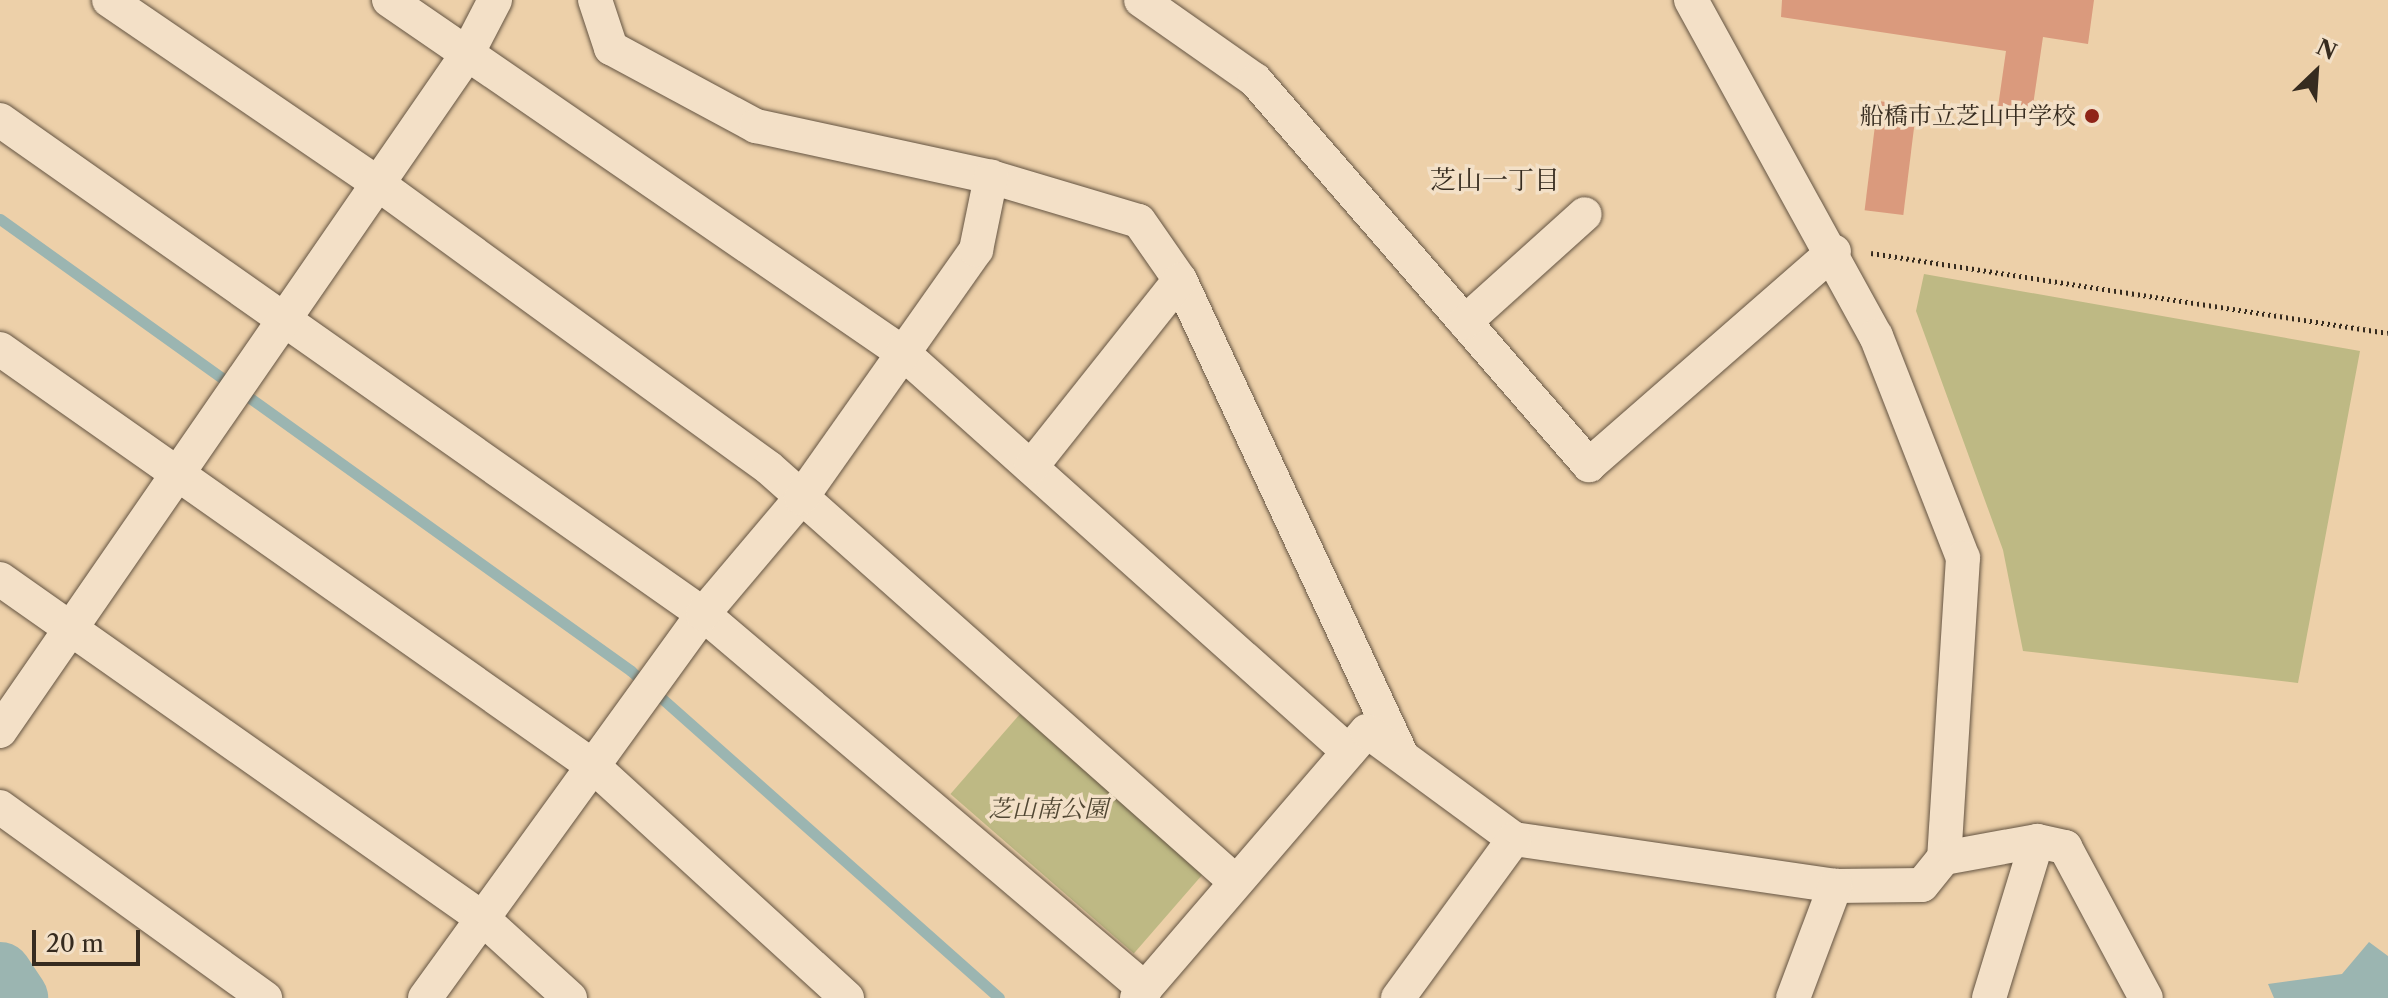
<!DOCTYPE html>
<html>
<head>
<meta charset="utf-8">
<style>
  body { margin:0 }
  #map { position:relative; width:2388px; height:998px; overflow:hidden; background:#edd0a9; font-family:"Libre Caslon Text","Noto Serif JP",serif }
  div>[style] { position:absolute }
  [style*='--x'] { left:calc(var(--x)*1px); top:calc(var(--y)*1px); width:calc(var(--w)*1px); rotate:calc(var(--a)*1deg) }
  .green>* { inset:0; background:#beb984; transform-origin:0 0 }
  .water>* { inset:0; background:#9bb5b1 }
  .stream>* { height:11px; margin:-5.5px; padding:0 5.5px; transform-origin:5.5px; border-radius:5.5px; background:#9bb5b1 }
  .river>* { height:64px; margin:-32px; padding:0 32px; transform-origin:32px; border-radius:32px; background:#9bb5b1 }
  .building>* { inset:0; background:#da9a7d; transform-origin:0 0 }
  .path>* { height:5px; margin-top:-2.5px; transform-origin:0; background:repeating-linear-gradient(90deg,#362b1f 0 2px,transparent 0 6px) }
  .roads { filter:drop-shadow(0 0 2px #645442) drop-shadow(0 0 2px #645442) }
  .minor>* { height:34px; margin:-17px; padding:0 17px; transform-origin:17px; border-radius:17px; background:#f3e0c7 }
  .dots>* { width:22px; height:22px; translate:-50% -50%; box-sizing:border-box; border:4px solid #f3e0c7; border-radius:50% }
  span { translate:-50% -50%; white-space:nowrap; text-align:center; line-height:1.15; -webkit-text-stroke:7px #f3e0c7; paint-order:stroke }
  .poi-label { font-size:24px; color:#362b1f }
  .right { translate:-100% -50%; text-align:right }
  .park-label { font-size:24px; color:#514733; font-style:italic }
  .neighbourhood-label { font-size:26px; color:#362b1f }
  .north { position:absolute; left:2276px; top:32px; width:80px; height:80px; -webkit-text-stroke:6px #f3e0c7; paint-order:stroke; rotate:25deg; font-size:22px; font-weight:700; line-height:32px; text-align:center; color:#362b1f }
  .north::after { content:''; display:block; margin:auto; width:28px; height:36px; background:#362b1f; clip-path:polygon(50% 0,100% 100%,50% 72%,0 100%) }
  .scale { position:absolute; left:32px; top:930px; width:108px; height:36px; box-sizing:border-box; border:4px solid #362b1f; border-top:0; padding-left:10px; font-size:24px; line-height:28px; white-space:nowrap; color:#362b1f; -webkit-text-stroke:6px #f3e0c7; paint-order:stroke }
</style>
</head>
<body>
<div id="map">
  <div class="green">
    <div style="clip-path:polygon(1924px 274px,2360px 351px,2298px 683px,2023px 651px,2003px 550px,1916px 311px)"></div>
    <div style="left:1020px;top:714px;width:243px;height:106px;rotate:41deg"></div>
  </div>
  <div class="water">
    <div style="clip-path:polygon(2369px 942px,2388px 956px,2388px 998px,2274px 998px,2268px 984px,2342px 974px)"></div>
  </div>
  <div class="stream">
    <div style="--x:0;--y:219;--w:776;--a:35.61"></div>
    <div style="--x:631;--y:671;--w:492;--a:41.6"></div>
  </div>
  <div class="river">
    <div style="--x:0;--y:974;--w:29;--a:56"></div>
  </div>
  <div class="building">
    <div style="clip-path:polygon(1782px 0,2094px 0,2088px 44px,2043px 37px,2032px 112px,1998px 107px,2006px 51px,1781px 17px)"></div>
    <div style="left:1878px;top:101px;width:39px;height:110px;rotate:7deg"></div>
  </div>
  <div class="path">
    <div style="--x:1871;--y:253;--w:523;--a:8.8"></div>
  </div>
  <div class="roads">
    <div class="minor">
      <div style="--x:109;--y:0;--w:321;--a:34.3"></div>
      <div style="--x:374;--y:181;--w:488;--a:36"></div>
      <div style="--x:769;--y:468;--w:624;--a:41.56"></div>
      <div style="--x:389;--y:0;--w:624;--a:34.48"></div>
      <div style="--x:903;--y:353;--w:598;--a:41.82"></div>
      <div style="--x:595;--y:0;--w:51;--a:71.6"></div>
      <div style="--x:611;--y:48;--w:165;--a:28.3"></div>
      <div style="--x:756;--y:126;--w:240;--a:12.2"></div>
      <div style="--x:991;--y:177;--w:154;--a:16.6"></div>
      <div style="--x:1139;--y:221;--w:72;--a:55.2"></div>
      <div style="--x:1180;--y:280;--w:523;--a:65"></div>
      <div style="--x:1141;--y:0;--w:139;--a:35.1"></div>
      <div style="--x:1255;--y:80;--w:510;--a:49.06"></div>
      <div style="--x:1589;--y:465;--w:325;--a:-41.1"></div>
      <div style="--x:1691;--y:0;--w:384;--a:61.2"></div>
      <div style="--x:1876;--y:336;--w:238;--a:68.6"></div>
      <div style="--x:1963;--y:558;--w:301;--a:93.6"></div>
      <div style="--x:0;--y:120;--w:859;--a:35.1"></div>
      <div style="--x:703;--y:614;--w:580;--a:40.31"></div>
      <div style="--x:1465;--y:322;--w:161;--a:-42"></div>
      <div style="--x:0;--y:349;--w:725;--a:35.12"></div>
      <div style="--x:593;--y:766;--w:344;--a:42.4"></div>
      <div style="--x:1031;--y:467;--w:239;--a:-51.5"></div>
      <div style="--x:0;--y:579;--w:589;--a:35.12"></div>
      <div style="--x:482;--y:918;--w:119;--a:42.3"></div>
      <div style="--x:0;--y:731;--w:820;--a:-55.38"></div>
      <div style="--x:466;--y:56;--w:63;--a:-62.6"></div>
      <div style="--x:0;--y:807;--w:327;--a:35.8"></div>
      <div style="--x:425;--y:998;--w:474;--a:-54.1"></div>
      <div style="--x:703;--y:614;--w:152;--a:-49.8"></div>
      <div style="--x:801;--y:498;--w:304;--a:-54.8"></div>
      <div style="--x:976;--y:250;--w:75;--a:-78.4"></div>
      <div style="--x:1137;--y:998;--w:352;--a:-49.3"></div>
      <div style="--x:1367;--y:731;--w:182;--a:36.3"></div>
      <div style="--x:1514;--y:839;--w:324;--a:8.3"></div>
      <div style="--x:1835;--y:886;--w:87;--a:-0.7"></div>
      <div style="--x:1922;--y:885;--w:35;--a:-51"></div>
      <div style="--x:1944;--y:858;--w:95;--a:-10.4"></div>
      <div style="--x:2037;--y:841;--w:29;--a:12"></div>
      <div style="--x:2065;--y:847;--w:171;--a:61.8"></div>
      <div style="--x:1398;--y:998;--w:197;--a:-53.9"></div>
      <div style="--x:1793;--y:998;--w:120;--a:-69.4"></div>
      <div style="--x:1989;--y:998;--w:164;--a:-73"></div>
    </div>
  </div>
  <div class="dots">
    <div style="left:2092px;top:116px;background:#8f2418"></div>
  </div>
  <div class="poi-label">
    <span class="right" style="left:2076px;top:116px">船橋市立芝山中学校</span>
  </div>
  <div class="park-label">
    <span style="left:1048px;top:809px">芝山南公園</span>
  </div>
  <div class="neighbourhood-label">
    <span style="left:1495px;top:181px">芝山一丁目</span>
  </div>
  <div class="north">N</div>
  <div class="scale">20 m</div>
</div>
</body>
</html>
